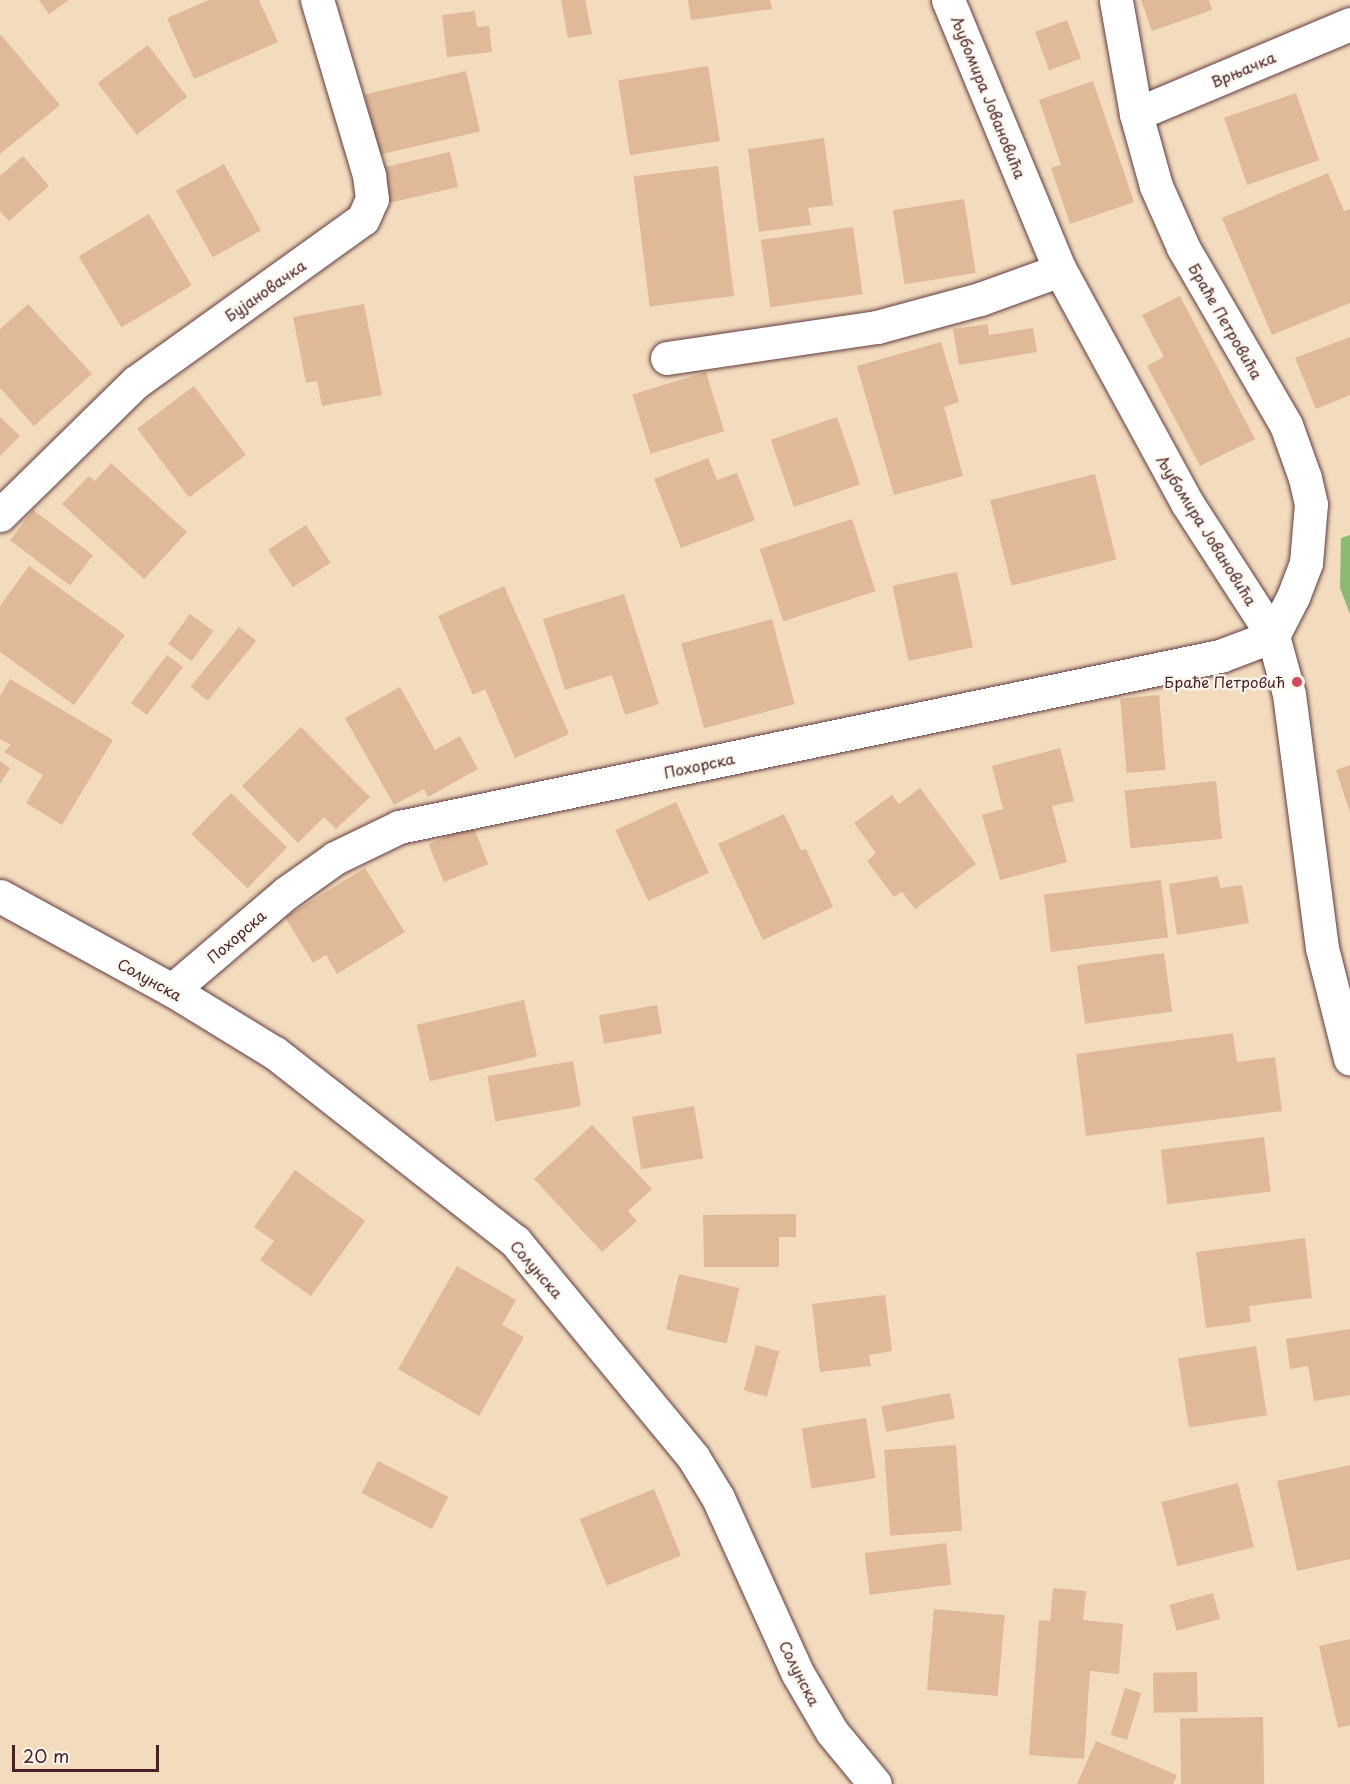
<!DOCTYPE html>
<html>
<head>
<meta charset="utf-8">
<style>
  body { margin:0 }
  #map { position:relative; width:1350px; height:1784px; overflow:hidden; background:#f3dcbd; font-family:"Playpen Sans",sans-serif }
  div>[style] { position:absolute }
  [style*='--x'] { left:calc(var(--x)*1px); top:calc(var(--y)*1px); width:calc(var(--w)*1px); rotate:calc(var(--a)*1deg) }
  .forest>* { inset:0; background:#8aba73 }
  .building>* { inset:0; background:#dfb998; transform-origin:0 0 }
  .roads { filter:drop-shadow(0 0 2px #633b41) drop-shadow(0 0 2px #633b41) }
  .minor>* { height:33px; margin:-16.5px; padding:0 16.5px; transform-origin:16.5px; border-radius:16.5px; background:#fff }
  .tertiary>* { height:33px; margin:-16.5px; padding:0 16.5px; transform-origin:16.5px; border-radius:16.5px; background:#fff }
  .dots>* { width:16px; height:16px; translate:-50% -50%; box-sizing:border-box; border:3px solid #fbf7ec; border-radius:50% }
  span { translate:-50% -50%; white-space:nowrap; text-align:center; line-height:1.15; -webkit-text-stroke:4.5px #fbf7ec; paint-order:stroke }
  .street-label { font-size:15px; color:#4a1f2b }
  .poi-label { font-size:15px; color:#4a1f2b }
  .right { translate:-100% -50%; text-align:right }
  .scale { position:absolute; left:12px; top:1745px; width:147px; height:27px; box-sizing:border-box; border:3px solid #4a1f2b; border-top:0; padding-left:8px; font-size:18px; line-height:21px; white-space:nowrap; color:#4a1f2b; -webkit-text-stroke:4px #fbf7ec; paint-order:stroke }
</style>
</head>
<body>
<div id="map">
  <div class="forest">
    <div style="clip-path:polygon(1350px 535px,1350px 614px,1340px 588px,1341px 538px)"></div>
  </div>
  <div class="building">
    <div style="clip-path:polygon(39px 0,69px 0,49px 14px)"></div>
    <div style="clip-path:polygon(209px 0,259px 0,278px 42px,194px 79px,167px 18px)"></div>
    <div style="clip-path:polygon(561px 0,585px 0,592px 34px,568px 38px)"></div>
    <div style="clip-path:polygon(688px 0,770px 0,772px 9px,691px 20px)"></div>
    <div style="clip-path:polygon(1141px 0,1209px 0,1212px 10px,1152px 31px)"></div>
    <div style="clip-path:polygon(475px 11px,477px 27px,489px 26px,492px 52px,447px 57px,442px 15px)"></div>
    <div style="left:1067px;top:20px;width:41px;height:34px;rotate:70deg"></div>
    <div style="clip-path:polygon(1px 35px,60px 105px,0 154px,0 36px)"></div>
    <div style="left:148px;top:45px;width:65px;height:63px;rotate:53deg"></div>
    <div style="left:708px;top:66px;width:76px;height:91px;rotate:81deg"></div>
    <div style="left:466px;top:71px;width:62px;height:104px;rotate:77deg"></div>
    <div style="clip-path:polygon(1093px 81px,1134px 202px,1070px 224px,1051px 168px,1061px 165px,1039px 100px)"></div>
    <div style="left:1296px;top:93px;width:71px;height:76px;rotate:71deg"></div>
    <div style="clip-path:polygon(824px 138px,833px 205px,808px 208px,811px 225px,759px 232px,748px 149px)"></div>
    <div style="left:450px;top:152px;width:36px;height:70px;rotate:77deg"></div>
    <div style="clip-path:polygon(23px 156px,49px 186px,9px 221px,0 211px,0 176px)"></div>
    <div style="left:224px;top:164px;width:76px;height:55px;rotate:61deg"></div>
    <div style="left:718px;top:166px;width:131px;height:85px;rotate:83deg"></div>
    <div style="clip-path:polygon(1328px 173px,1344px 211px,1350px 209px,1350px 303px,1272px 335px,1222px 218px)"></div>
    <div style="left:964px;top:199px;width:75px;height:72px;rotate:81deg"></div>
    <div style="left:149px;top:214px;width:83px;height:82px;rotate:59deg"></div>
    <div style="left:853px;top:227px;width:68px;height:93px;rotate:82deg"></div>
    <div style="clip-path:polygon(1180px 296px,1255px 439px,1200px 466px,1147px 366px,1164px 357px,1142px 315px)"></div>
    <div style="clip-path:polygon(28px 304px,92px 374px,34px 426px,0 388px,0 329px)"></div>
    <div style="clip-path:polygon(364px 304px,382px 395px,322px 406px,317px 381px,306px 383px,293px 317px)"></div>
    <div style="clip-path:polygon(988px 324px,989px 335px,1033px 328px,1037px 352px,959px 365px,953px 329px)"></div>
    <div style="clip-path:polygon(1350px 337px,1350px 395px,1316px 409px,1295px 358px)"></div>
    <div style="clip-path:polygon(941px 342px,959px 402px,944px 407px,963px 476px,894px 495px,857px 366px)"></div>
    <div style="left:706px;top:372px;width:62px;height:77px;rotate:73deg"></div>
    <div style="left:194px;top:386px;width:86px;height:71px;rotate:53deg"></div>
    <div style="clip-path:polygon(0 417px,20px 436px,0 456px)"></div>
    <div style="left:837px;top:417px;width:71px;height:70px;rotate:71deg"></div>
    <div style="clip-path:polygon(708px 458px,717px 480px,737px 473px,755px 520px,681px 548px,654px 479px)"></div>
    <div style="clip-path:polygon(111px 463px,187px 532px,144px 579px,62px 504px,89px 476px,95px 481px)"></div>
    <div style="left:1095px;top:474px;width:88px;height:108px;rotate:76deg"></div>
    <div style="left:33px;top:510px;width:75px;height:38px;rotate:37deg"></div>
    <div style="left:852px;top:519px;width:76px;height:97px;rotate:72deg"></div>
    <div style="left:306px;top:525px;width:45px;height:45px;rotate:57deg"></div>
    <div style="clip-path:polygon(29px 566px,125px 635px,74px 705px,0 652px,0 606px)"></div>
    <div style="left:957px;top:572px;width:77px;height:66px;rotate:78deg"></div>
    <div style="clip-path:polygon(504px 586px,569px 734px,515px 758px,485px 689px,473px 695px,438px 616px)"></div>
    <div style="clip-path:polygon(624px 594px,659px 704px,625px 715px,612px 675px,565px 690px,543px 619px)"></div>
    <div style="left:190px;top:614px;width:29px;height:37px;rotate:36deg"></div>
    <div style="left:772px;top:619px;width:88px;height:94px;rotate:75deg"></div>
    <div style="left:239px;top:627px;width:22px;height:77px;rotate:39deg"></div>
    <div style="left:167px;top:655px;width:20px;height:60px;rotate:37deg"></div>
    <div style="clip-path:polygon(10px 679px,113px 740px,62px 825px,26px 803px,43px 775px,4px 752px,11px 745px,0 739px,0 696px)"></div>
    <div style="clip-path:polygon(400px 687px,435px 750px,460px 736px,478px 769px,428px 797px,424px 789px,394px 805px,345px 718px)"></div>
    <div style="left:1159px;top:695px;width:75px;height:39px;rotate:85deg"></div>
    <div style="clip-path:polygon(301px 727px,370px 797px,336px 829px,324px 817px,298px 843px,242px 786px)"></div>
    <div style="clip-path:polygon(1060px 748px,1074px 801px,1052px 806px,1067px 862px,1000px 880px,982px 815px,1003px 809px,992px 766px)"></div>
    <div style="clip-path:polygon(0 761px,10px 768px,0 784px)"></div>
    <div style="clip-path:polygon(1350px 765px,1350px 813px,1336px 770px)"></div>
    <div style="left:1216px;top:781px;width:58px;height:92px;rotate:84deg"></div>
    <div style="clip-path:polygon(920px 788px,976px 864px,915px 909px,902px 892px,894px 897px,867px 861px,876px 853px,854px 823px,892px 795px,899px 804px)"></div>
    <div style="left:231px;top:793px;width:78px;height:57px;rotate:44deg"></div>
    <div style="left:676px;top:802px;width:78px;height:67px;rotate:65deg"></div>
    <div style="clip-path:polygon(784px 814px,801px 850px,806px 849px,833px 907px,763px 940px,718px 844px)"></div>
    <div style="left:473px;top:826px;width:41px;height:48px;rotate:68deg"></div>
    <div style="clip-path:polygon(365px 868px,405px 932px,337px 974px,326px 955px,313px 963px,285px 917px)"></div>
    <div style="clip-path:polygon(1218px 876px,1220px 888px,1242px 885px,1249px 923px,1177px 935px,1169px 884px)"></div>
    <div style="left:1161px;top:880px;width:58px;height:118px;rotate:83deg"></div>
    <div style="left:1164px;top:953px;width:59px;height:88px;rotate:82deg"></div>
    <div style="left:524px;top:1000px;width:58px;height:110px;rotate:77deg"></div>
    <div style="left:657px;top:1005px;width:29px;height:59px;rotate:80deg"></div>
    <div style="clip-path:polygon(1233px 1033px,1237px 1062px,1275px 1057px,1282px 1111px,1086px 1136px,1076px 1054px)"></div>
    <div style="left:573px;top:1061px;width:46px;height:87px;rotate:80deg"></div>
    <div style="left:694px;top:1106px;width:53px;height:63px;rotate:80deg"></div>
    <div style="clip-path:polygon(592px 1125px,652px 1189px,628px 1211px,637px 1221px,602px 1252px,534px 1179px)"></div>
    <div style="left:1264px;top:1137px;width:55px;height:104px;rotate:83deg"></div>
    <div style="clip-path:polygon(295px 1170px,365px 1221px,311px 1296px,260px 1260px,274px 1241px,254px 1227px)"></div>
    <div style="clip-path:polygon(796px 1214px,796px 1237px,779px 1237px,779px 1267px,704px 1267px,703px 1215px)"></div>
    <div style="clip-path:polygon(1305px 1238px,1312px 1298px,1249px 1306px,1251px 1322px,1206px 1328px,1196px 1252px)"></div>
    <div style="clip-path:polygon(457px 1266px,516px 1300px,502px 1325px,524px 1337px,479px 1416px,398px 1369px)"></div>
    <div style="left:679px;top:1274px;width:62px;height:57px;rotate:13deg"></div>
    <div style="clip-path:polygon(885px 1295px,892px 1351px,869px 1355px,871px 1366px,820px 1372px,812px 1304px)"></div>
    <div style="clip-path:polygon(1350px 1329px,1350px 1395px,1314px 1401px,1308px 1366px,1290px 1369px,1286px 1339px)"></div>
    <div style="left:756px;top:1345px;width:24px;height:47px;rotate:15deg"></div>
    <div style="left:1256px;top:1346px;width:70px;height:79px;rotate:81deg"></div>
    <div style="left:950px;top:1393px;width:26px;height:70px;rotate:79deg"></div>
    <div style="left:866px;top:1418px;width:61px;height:65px;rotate:81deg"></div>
    <div style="left:956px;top:1445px;width:86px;height:72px;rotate:86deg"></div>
    <div style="left:378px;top:1461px;width:79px;height:36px;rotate:27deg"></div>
    <div style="clip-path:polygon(1350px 1465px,1350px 1559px,1297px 1571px,1277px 1481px)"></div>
    <div style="left:1238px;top:1483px;width:66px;height:79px;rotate:76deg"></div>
    <div style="left:654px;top:1489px;width:72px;height:80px;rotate:68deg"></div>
    <div style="left:946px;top:1543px;width:42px;height:82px;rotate:83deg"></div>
    <div style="clip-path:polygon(1053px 1588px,1086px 1591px,1083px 1620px,1123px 1624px,1119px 1674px,1090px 1671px,1084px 1759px,1029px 1755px,1039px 1620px,1050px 1621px)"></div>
    <div style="left:1213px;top:1593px;width:27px;height:45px;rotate:75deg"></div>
    <div style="left:934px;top:1609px;width:71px;height:81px;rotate:5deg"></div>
    <div style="clip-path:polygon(1350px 1639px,1350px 1725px,1338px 1728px,1319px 1646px)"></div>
    <div style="left:1197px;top:1672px;width:40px;height:44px;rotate:89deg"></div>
    <div style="left:1125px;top:1688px;width:17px;height:49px;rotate:17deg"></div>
    <div style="left:1263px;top:1717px;width:67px;height:83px;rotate:89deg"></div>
    <div style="clip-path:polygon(1096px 1741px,1177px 1775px,1173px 1784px,1077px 1784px)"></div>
  </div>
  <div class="roads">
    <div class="minor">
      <div style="--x:1136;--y:114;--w:232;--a:-22.8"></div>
      <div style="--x:667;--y:358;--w:212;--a:-8.4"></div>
      <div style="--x:877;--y:327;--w:107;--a:-15.2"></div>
      <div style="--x:980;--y:299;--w:85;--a:-19.9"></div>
      <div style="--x:0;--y:515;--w:190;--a:-44.4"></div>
      <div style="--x:136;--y:382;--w:279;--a:-35.7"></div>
      <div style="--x:363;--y:219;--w:22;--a:-66"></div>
      <div style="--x:372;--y:199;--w:24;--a:-97"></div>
      <div style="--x:369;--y:175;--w:183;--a:-106.5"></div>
      <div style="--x:0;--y:896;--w:196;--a:28.7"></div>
      <div style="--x:172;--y:990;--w:121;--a:31.5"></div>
      <div style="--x:275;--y:1053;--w:305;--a:38.1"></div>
      <div style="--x:515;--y:1241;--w:280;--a:50.5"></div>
      <div style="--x:693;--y:1457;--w:48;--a:58.6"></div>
      <div style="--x:718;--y:1498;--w:193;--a:65.6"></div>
      <div style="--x:798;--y:1674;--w:67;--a:59.6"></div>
      <div style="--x:832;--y:1732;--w:67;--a:50.4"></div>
      <div style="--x:172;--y:990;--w:150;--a:-40.4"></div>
      <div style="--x:286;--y:893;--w:60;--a:-35.5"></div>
      <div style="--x:335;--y:858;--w:71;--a:-25.8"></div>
      <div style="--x:399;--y:827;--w:839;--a:-11.77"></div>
      <div style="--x:1220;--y:656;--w:57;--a:-20.7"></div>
      <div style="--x:1273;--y:636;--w:44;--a:-62.9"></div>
      <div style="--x:1293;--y:597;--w:36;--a:-69"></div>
      <div style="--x:1306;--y:563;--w:59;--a:-85.2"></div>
      <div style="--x:1311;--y:504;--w:27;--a:-103"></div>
      <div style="--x:1305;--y:478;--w:56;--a:-109.7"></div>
      <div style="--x:1286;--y:425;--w:206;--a:-120.1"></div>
      <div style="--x:1183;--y:247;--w:67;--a:-113.9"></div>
      <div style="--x:1156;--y:186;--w:75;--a:-105.5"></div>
      <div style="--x:1136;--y:114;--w:116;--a:-100"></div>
    </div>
    <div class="tertiary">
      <div style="--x:948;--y:0;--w:292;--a:67.5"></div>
      <div style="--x:1060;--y:270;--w:265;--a:61.4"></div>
      <div style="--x:1187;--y:503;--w:158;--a:57.1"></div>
      <div style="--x:1273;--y:636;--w:60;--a:74.6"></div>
      <div style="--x:1289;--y:694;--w:256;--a:82.6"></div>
      <div style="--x:1322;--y:948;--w:114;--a:75.8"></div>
    </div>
  </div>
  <div class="dots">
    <div style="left:1297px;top:682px;background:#d1495b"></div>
  </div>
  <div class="street-label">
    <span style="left:1243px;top:69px;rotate:-23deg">Врњачка</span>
    <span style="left:989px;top:97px;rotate:68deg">Љубомира Јовановића</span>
    <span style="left:265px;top:290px;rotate:-35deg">Бујановачка</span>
    <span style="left:1226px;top:321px;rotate:60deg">Браће Петровића</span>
    <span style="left:1207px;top:530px;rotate:58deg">Љубомира Јовановића</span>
    <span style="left:699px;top:765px;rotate:-12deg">Похорска</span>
    <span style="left:236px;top:936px;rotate:-41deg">Похорска</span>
    <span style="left:150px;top:979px;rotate:29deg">Солунска</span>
    <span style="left:537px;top:1269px;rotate:49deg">Солунска</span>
    <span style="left:800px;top:1673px;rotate:63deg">Солунска</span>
  </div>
  <div class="poi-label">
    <span class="right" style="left:1285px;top:682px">Браће Петровић</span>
  </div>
  <div class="scale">20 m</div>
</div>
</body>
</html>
